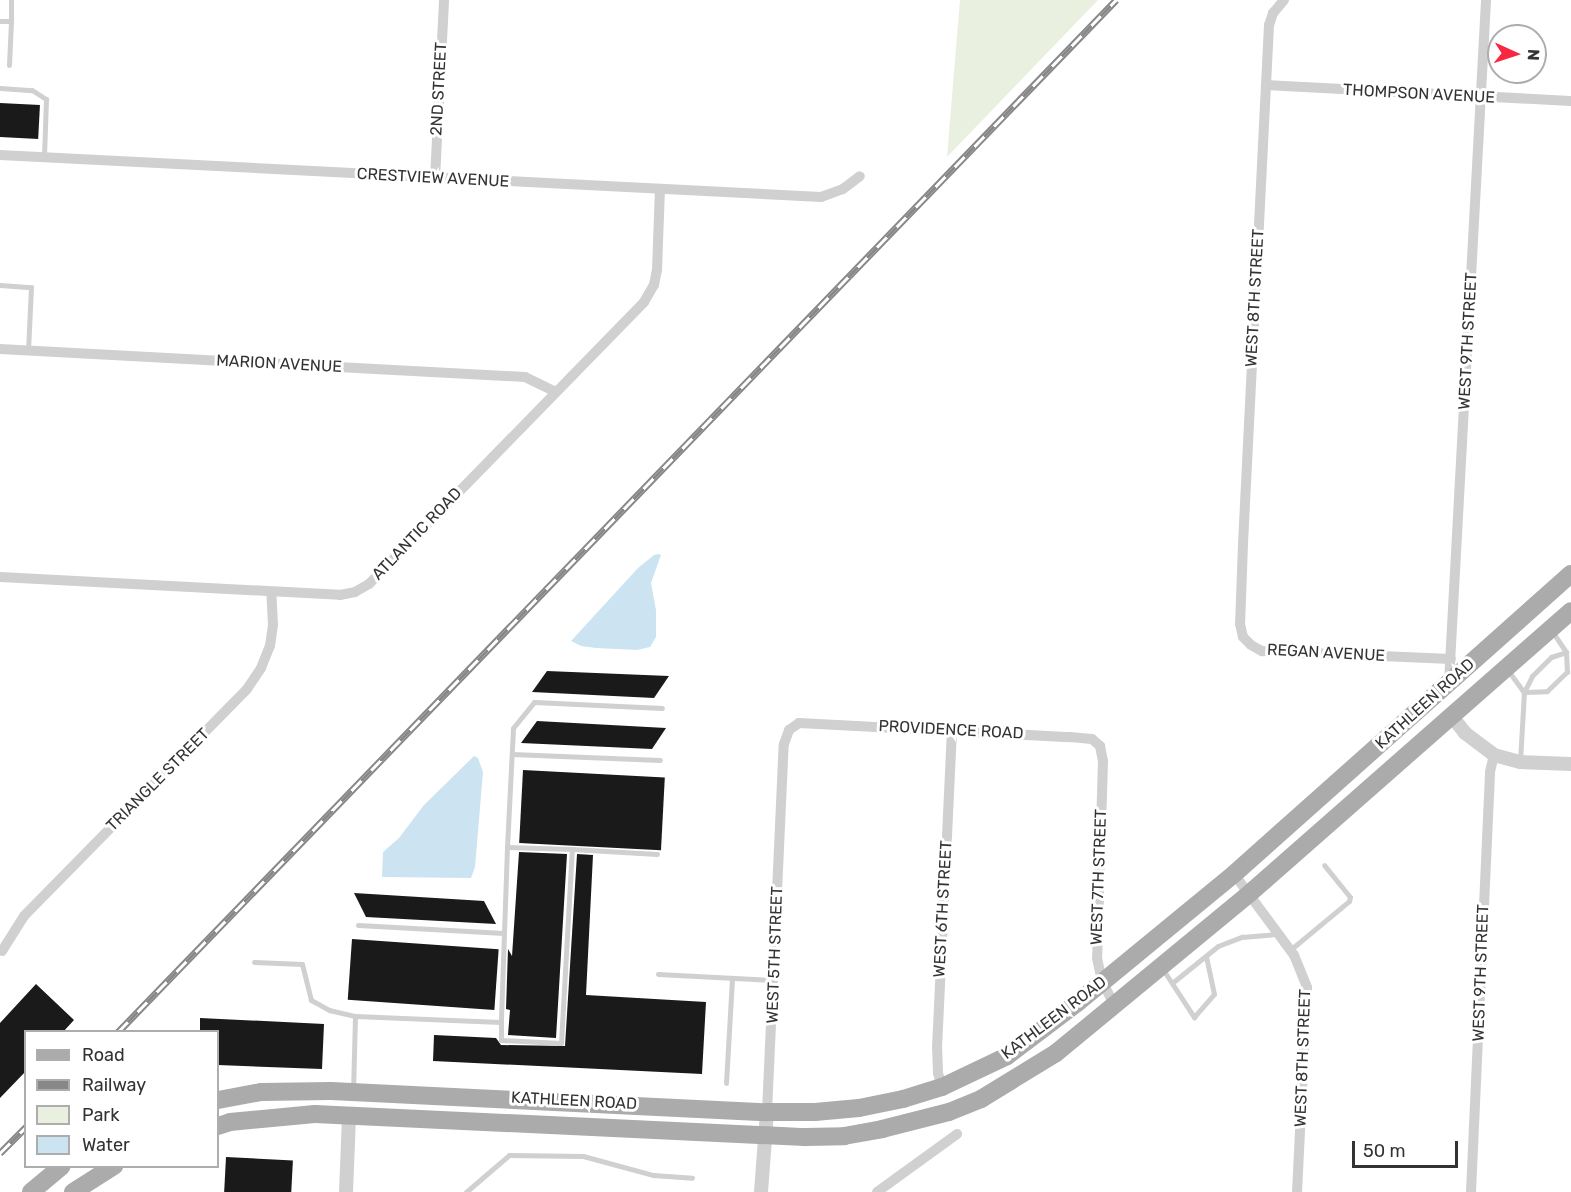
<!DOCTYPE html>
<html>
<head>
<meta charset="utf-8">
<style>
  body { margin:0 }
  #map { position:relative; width:1571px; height:1192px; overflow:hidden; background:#fff; font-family:Rubik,sans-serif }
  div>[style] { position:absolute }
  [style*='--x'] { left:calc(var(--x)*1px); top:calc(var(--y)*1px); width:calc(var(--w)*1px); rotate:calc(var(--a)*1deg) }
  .green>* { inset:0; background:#eaf0e0 }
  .water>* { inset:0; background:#cce4f1 }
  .building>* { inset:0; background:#1a1a1a; transform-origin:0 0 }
  .service>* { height:5px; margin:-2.5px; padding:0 2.5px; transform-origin:2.5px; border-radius:2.5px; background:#d0d0d0 }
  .minor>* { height:10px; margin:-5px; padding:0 5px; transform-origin:5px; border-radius:5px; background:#d0d0d0 }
  .tertiary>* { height:14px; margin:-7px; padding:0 7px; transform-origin:7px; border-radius:7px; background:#d0d0d0 }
  .primary>* { height:18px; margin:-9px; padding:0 9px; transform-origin:9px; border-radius:9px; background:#ababab }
  .rail>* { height:7px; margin-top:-3.5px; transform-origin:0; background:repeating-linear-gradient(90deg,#fff 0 14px,#888 0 28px); box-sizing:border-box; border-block:2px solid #888 }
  span { translate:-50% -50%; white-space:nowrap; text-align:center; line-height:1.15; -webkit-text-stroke:6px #fff; paint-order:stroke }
  .street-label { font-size:16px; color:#333 }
  .legend { position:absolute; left:24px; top:1030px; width:195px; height:138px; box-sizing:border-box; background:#fff; border:2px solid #adadad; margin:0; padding:8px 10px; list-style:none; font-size:18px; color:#333 }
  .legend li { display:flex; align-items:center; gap:12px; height:30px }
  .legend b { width:30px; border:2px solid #adadad }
  .north { position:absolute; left:1487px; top:24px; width:60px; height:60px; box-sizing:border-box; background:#fff; border:2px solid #adadad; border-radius:50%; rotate:93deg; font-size:16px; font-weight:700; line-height:24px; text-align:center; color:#333 }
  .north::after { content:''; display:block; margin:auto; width:21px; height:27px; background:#f72842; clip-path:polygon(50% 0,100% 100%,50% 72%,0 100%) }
  .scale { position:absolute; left:1352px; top:1141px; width:106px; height:27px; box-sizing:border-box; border:3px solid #333; border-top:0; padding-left:8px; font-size:18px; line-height:21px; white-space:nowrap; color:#333; -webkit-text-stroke:4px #fff; paint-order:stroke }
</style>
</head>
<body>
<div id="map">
  <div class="green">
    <div style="clip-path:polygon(960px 0,1098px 0,947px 157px)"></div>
  </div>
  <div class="water">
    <div style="clip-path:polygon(659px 554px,661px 555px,651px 583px,656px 610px,656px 637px,650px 647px,637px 650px,596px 648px,581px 646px,571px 641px,638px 568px,654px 555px)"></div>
    <div style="clip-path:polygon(474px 756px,478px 758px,483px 772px,475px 867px,471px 878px,382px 877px,383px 852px,399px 838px,424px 805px)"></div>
  </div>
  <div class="building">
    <div style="left:0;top:103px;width:40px;height:34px;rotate:3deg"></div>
    <div style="clip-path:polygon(547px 671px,669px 676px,654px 698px,532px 692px)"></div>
    <div style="clip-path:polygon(537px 721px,666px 728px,652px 749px,521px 743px)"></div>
    <div style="left:523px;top:770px;width:142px;height:73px;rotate:3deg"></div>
    <div style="clip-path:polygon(519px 852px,567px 854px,556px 1038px,508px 1035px,510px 1010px,506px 1009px,508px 949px,512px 956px)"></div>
    <div style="clip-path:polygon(577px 854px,593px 855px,586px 995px,706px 1002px,702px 1074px,433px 1061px,434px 1035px,496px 1038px,501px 1045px,565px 1046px)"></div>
    <div style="clip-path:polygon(354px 893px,484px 901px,496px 924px,366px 917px)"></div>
    <div style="left:352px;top:939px;width:147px;height:61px;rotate:4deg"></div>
    <div style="clip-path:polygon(36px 984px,74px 1020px,63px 1032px,26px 1032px,26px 1071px,0 1098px,0 1023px)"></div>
    <div style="clip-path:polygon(200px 1018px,324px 1024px,322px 1069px,218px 1065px,218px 1032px,200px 1032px)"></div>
    <div style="left:226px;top:1157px;width:67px;height:35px;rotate:3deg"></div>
  </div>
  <div class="service">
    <div style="--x:0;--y:21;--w:11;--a:0"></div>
    <div style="--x:11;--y:21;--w:44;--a:92.6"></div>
    <div style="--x:11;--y:21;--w:21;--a:-90"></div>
    <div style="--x:0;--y:88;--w:32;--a:4"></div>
    <div style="--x:32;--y:90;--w:17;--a:33"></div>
    <div style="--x:46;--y:99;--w:58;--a:92"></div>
    <div style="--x:0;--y:285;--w:31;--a:4"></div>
    <div style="--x:31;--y:287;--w:63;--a:92.7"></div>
    <div style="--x:1507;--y:669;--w:29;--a:54"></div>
    <div style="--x:1524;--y:692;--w:23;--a:-2"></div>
    <div style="--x:1547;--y:691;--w:28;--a:-44"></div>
    <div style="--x:1567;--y:672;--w:20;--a:-93"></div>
    <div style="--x:1566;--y:652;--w:23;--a:-124"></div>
    <div style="--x:512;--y:754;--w:148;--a:2.3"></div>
    <div style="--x:1520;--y:761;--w:69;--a:-86.7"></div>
    <div style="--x:1524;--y:692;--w:18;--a:-63"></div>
    <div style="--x:1532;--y:676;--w:27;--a:-45"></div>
    <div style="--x:1551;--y:657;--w:16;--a:-18"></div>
    <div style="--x:507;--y:847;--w:119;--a:-87.1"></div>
    <div style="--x:513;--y:728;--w:33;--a:-51"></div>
    <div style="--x:534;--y:702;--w:128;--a:2.7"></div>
    <div style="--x:572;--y:849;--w:85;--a:3.4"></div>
    <div style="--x:358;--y:925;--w:146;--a:3.1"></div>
    <div style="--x:1290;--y:950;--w:77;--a:-39.7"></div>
    <div style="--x:1349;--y:901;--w:4;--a:-76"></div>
    <div style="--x:1350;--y:897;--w:41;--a:-129.1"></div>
    <div style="--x:254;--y:962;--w:48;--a:2.4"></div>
    <div style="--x:302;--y:964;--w:37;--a:76"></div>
    <div style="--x:311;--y:1000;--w:21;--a:29"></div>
    <div style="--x:329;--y:1010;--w:27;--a:13"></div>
    <div style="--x:355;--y:1016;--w:74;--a:91.5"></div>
    <div style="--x:1162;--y:968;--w:59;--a:56.9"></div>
    <div style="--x:1194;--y:1017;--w:30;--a:-49"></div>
    <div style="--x:1214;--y:994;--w:38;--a:-102"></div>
    <div style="--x:658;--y:974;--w:114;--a:3"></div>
    <div style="--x:1172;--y:983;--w:59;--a:-38.8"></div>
    <div style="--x:1218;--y:946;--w:26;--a:-21"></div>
    <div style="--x:1242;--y:937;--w:36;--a:-5"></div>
    <div style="--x:355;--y:1016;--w:146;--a:2.4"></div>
    <div style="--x:501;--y:1022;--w:18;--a:90"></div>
    <div style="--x:501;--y:1040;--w:60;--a:2.9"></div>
    <div style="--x:561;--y:1043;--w:194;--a:-86.8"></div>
    <div style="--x:572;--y:849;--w:65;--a:-178.2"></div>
    <div style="--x:507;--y:847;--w:175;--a:92"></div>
    <div style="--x:726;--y:1083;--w:105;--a:-86.7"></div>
    <div style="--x:466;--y:1192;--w:57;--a:-40.7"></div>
    <div style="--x:509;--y:1155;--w:74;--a:0.8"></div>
    <div style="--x:583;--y:1156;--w:73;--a:15.2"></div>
    <div style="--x:653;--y:1175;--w:39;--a:4"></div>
  </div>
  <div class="minor">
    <div style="--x:1284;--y:0;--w:17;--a:130"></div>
    <div style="--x:1273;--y:13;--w:13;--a:108"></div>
    <div style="--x:1269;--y:25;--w:520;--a:92.87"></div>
    <div style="--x:1243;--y:544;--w:80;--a:92.1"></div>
    <div style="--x:1240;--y:624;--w:13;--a:77"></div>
    <div style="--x:1243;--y:637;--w:11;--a:45"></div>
    <div style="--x:1251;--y:645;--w:13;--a:29"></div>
    <div style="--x:1262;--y:651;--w:189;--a:2.4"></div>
    <div style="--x:1266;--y:85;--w:305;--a:3"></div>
    <div style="--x:0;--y:155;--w:822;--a:2.93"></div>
    <div style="--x:821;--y:197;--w:23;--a:-20"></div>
    <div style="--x:843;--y:189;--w:21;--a:-37"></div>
    <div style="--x:435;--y:179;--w:179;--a:-87.1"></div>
    <div style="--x:0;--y:349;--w:526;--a:3.05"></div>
    <div style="--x:525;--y:377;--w:32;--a:26"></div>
    <div style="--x:0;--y:577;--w:340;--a:3"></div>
    <div style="--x:340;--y:595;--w:15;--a:-11"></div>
    <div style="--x:355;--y:592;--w:16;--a:-30"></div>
    <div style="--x:369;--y:584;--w:394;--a:-45.7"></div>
    <div style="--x:644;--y:302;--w:20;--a:-60"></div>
    <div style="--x:654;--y:285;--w:15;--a:-79"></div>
    <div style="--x:657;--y:270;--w:81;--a:-87.9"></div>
    <div style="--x:1449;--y:682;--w:683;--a:-86.89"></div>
    <div style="--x:1234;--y:874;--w:101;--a:53.5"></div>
    <div style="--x:1294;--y:955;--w:35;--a:68"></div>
    <div style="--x:1307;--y:988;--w:204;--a:92.8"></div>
    <div style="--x:2;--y:951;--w:41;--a:-57.8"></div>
    <div style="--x:24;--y:916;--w:318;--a:-45.5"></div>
    <div style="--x:247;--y:689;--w:25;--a:-56"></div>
    <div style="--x:261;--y:668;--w:24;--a:-68"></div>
    <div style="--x:270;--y:646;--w:21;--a:-82"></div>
    <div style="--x:273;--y:625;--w:33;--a:-93"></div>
    <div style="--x:942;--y:1087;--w:15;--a:-106"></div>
    <div style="--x:938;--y:1073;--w:25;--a:-92"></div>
    <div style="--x:937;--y:1048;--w:318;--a:-87.3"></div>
    <div style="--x:767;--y:1112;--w:368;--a:-87.4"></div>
    <div style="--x:784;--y:744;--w:15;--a:-70"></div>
    <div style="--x:789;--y:730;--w:12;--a:-35"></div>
    <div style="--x:799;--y:723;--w:271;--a:3"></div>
    <div style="--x:1070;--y:737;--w:22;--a:5"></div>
    <div style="--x:1092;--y:739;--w:11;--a:41"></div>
    <div style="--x:1100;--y:746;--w:15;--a:79"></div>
    <div style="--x:1103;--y:761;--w:197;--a:91.7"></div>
    <div style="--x:1097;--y:958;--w:24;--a:78"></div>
    <div style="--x:1102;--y:981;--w:27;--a:63"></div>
    <div style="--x:877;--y:1192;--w:99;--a:-35.9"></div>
    <div style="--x:1471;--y:1192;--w:420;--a:-87.4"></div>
    <div style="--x:1490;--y:772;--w:17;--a:-77"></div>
  </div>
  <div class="tertiary">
    <div style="--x:1451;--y:715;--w:23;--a:52"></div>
    <div style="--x:1465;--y:733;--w:36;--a:37"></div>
    <div style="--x:1494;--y:755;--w:27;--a:15"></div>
    <div style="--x:1520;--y:762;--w:51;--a:2.2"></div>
    <div style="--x:346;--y:1192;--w:75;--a:-87.7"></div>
    <div style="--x:761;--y:1192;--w:80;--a:-85.7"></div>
  </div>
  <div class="primary">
    <div style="--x:218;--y:1100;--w:44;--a:-10.5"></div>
    <div style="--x:261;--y:1092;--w:70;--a:-0.8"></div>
    <div style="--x:331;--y:1091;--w:437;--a:2.8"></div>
    <div style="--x:767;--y:1112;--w:48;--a:0"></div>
    <div style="--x:815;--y:1112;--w:44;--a:-5.2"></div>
    <div style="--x:859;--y:1108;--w:45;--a:-11.6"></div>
    <div style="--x:903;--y:1099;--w:41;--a:-17.1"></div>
    <div style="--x:942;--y:1087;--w:72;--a:-25.5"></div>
    <div style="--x:1007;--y:1056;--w:88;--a:-37.1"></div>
    <div style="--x:1077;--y:1003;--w:203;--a:-39.4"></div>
    <div style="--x:1234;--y:874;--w:451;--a:-41.7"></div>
    <div style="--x:218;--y:1126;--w:13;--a:-18"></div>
    <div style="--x:230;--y:1122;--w:85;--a:-5.4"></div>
    <div style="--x:315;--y:1114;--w:491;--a:2.7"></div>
    <div style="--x:805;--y:1137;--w:39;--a:-1"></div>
    <div style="--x:844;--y:1136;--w:39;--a:-10"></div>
    <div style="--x:882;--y:1129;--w:69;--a:-14.2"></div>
    <div style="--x:949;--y:1112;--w:35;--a:-22"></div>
    <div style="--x:981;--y:1099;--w:88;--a:-31.5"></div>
    <div style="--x:1056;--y:1053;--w:251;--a:-39.5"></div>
    <div style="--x:1250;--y:893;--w:427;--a:-41.3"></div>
    <div style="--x:31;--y:1192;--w:40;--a:-40"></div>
    <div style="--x:73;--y:1192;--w:49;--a:-32.4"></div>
  </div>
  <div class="rail">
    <div style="--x:118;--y:1032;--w:1436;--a:-45.96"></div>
    <div style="--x:0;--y:1153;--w:37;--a:-45"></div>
  </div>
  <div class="street-label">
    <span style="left:439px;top:89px;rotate:-87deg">2ND STREET</span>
    <span style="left:1419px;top:94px;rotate:3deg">THOMPSON AVENUE</span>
    <span style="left:433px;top:178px;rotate:3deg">CRESTVIEW AVENUE</span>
    <span style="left:1255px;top:298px;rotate:-87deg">WEST 8TH STREET</span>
    <span style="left:1468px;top:341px;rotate:-87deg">WEST 9TH STREET</span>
    <span style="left:279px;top:364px;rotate:3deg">MARION AVENUE</span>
    <span style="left:417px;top:534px;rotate:-46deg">ATLANTIC ROAD</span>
    <span style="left:1326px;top:653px;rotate:3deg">REGAN AVENUE</span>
    <span style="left:1425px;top:704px;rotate:-42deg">KATHLEEN ROAD</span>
    <span style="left:951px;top:730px;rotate:3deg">PROVIDENCE ROAD</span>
    <span style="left:158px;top:780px;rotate:-45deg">TRIANGLE STREET</span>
    <span style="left:1099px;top:877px;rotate:-88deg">WEST 7TH STREET</span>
    <span style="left:943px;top:909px;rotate:-87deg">WEST 6TH STREET</span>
    <span style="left:775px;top:955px;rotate:-88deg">WEST 5TH STREET</span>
    <span style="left:1481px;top:973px;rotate:-88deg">WEST 9TH STREET</span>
    <span style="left:1054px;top:1018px;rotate:-37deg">KATHLEEN ROAD</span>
    <span style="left:1303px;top:1058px;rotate:-88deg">WEST 8TH STREET</span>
    <span style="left:574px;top:1101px;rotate:3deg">KATHLEEN ROAD</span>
  </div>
  <ul class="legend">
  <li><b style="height:8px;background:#ababab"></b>Road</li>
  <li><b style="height:8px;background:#888"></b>Railway</li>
  <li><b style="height:16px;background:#eaf0e0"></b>Park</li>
  <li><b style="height:16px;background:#cce4f1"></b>Water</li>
  </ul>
  <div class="north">N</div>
  <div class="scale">50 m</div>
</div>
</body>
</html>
